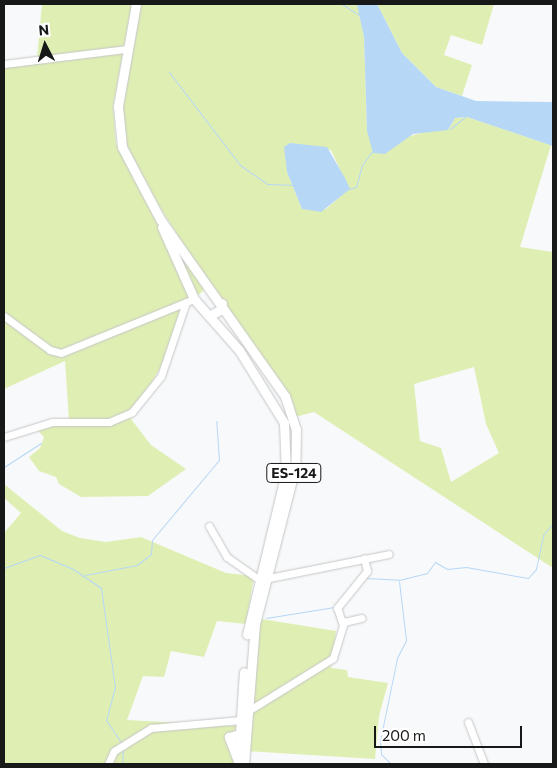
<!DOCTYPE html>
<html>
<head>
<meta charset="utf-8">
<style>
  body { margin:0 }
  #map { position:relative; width:557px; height:768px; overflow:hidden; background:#f8f9fa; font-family:Commissioner,sans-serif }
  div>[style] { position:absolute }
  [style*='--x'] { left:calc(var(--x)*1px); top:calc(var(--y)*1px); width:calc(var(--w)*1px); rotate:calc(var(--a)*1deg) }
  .green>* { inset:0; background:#dfefb4 }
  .water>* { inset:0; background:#b6d7f6 }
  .stream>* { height:1px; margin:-0.5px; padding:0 0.5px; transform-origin:0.5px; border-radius:0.5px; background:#b6d7f6 }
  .roads { filter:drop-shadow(0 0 1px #c5c6c7) drop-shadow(0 0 1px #c5c6c7) }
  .minor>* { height:7px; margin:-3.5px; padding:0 3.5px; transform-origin:3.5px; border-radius:3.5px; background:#fff }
  .major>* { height:9px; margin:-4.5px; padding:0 4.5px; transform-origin:4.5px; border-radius:4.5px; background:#fff }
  span { translate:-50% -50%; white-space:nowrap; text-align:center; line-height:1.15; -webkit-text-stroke:4px #fff; paint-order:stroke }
  .shield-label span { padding:1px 4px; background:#fff; border:1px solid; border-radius:4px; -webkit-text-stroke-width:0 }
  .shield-label { font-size:14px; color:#171818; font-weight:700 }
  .frame { position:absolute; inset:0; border:5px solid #171818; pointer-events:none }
  .north { position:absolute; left:20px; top:20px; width:50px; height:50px; -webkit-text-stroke:4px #fff; paint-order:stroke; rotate:355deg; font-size:14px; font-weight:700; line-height:20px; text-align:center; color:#171818 }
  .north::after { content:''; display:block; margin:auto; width:18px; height:22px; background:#171818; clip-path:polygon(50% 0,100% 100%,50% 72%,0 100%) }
  .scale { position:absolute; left:374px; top:726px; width:148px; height:22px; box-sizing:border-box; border:2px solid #171818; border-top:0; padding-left:6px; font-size:15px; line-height:18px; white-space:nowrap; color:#171818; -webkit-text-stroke:4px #fff; paint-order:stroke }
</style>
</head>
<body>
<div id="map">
  <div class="green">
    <div style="clip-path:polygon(42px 4px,132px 4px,113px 106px,116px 144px,143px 197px,204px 290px,189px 303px,177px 338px,131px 419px,151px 445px,186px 469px,148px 496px,81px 497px,59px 484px,56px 477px,39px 471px,29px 457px,40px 448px,44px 437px,38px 431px,47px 422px,69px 421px,65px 361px,4px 389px,4px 61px,37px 58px)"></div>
    <div style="clip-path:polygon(evenodd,141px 4px,358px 4px,364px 37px,367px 131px,403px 138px,440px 128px,448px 130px,455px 118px,467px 117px,551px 145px,520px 247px,553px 252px,553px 568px,314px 412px,295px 417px,159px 206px,125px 142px,121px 114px,141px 4px,290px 143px,331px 150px,349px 189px,326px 209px,302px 209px,287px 172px,290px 143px,141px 4px,474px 367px,486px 424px,499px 453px,451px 482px,441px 448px,420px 441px,414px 384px,474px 367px)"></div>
    <div style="clip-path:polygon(377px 4px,494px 4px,482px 45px,451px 35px,444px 55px,472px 65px,462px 96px,436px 87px,402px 53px)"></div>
    <div style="clip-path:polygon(4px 484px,62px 531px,80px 538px,106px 542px,141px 537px,226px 573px,254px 576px,246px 624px,217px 621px,204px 657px,171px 651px,164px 677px,143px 676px,127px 720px,238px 726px,235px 764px,4px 764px,4px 533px,21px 513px,4px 498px)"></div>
    <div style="clip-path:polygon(255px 618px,336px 631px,331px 668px,347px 670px,348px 677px,388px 683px,379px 716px,375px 759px,245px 751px)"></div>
  </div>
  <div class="water">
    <div style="clip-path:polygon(377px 4px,402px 53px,436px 87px,476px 101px,553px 102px,553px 146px,467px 117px,455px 118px,448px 130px,413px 134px,385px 154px,373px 153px,367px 131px,364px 37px,357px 5px)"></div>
    <div style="clip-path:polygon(290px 143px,327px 147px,345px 178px,350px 189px,321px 212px,302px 209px,287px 172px,284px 147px)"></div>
  </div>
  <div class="stream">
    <div style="--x:342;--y:4;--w:20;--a:33"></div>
    <div style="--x:169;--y:72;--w:117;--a:52.6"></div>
    <div style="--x:240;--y:165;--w:33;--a:35"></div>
    <div style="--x:267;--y:184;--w:28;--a:2"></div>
    <div style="--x:450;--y:129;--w:19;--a:-39"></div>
    <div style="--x:349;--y:189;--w:7;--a:-16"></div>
    <div style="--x:356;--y:187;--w:23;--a:-75"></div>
    <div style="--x:362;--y:165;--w:17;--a:-54"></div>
    <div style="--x:4;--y:467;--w:44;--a:-33"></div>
    <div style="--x:4;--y:568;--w:38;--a:-20"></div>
    <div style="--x:40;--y:555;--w:36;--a:23"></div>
    <div style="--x:73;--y:569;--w:34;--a:34"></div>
    <div style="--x:101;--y:588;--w:100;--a:82"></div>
    <div style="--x:115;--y:687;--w:34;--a:105"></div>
    <div style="--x:106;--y:720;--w:29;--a:56"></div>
    <div style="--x:85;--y:575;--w:53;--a:-10.9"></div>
    <div style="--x:137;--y:565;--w:18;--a:-38"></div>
    <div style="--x:151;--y:554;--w:14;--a:-86"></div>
    <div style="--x:152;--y:540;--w:104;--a:-50.1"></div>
    <div style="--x:219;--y:460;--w:39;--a:-94"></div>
    <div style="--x:366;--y:578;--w:33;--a:3"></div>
    <div style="--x:399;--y:580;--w:29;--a:-14"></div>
    <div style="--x:427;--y:573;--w:14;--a:-54"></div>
    <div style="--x:435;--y:562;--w:14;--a:30"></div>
    <div style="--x:447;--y:569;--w:19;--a:-6"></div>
    <div style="--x:466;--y:567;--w:63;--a:10.1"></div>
    <div style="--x:528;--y:578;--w:12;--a:-48"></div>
    <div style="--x:536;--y:569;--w:35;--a:-78"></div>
    <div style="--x:543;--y:535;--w:16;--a:-50"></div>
    <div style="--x:350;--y:587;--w:11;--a:-49"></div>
    <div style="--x:266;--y:618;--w:69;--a:-9.2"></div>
    <div style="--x:122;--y:764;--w:16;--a:-86"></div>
    <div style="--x:391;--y:764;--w:14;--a:-135"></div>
    <div style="--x:381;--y:754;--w:13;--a:-94"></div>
    <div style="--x:380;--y:741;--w:85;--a:-78.4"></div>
    <div style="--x:397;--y:658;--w:20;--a:-63"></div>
    <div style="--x:406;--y:640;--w:59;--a:-96.8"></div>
  </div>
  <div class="roads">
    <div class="minor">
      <div style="--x:4;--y:64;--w:124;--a:-7"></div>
      <div style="--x:4;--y:316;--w:57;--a:36.5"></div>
      <div style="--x:50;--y:350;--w:11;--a:15"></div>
      <div style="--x:61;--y:353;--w:138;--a:-22.1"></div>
      <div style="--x:4;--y:437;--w:50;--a:-17.4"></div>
      <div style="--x:52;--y:422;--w:57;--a:0"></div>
      <div style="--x:109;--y:422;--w:25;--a:-23"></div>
      <div style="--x:132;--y:412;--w:46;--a:-51.1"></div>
      <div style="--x:161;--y:376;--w:78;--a:-71.3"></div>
      <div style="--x:209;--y:526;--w:36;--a:60"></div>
      <div style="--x:227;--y:557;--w:38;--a:35"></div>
      <div style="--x:264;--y:579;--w:127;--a:-11.3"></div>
      <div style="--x:343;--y:625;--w:18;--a:-109"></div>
      <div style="--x:337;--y:608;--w:48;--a:-51"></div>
      <div style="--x:367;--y:571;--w:13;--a:-103"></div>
      <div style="--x:248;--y:711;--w:100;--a:-31.9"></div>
      <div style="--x:333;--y:658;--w:38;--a:-73"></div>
      <div style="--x:344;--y:622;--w:18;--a:-13"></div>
      <div style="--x:468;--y:722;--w:45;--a:69.1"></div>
      <div style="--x:108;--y:764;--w:14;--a:-65"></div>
      <div style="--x:114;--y:751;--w:44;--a:-31.9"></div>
      <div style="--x:151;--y:728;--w:90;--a:-5.1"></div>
    </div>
    <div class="major">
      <div style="--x:136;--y:4;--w:104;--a:100"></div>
      <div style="--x:118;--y:106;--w:41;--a:84.4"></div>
      <div style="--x:122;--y:147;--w:81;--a:62.2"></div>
      <div style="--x:160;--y:219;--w:217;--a:54.8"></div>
      <div style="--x:285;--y:396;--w:35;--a:72"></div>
      <div style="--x:296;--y:429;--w:39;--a:91"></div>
      <div style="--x:295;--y:468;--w:161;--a:104.4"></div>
      <div style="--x:255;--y:624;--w:140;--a:94.5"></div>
      <div style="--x:162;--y:227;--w:79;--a:66"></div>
      <div style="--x:194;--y:299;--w:68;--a:48.6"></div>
      <div style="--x:239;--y:350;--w:86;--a:58.3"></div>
      <div style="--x:284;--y:423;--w:49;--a:87.7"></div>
      <div style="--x:286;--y:472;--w:167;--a:103.5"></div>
      <div style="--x:209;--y:316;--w:13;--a:-29"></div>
      <div style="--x:220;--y:310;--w:7;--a:-74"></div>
      <div style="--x:238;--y:761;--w:26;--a:-111"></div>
      <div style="--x:229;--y:737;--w:15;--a:-16"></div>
      <div style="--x:238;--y:764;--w:92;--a:-86.3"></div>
    </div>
  </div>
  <div class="shield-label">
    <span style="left:294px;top:473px">ES-124</span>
  </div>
  <div class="frame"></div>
  <div class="north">N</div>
  <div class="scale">200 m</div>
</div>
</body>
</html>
